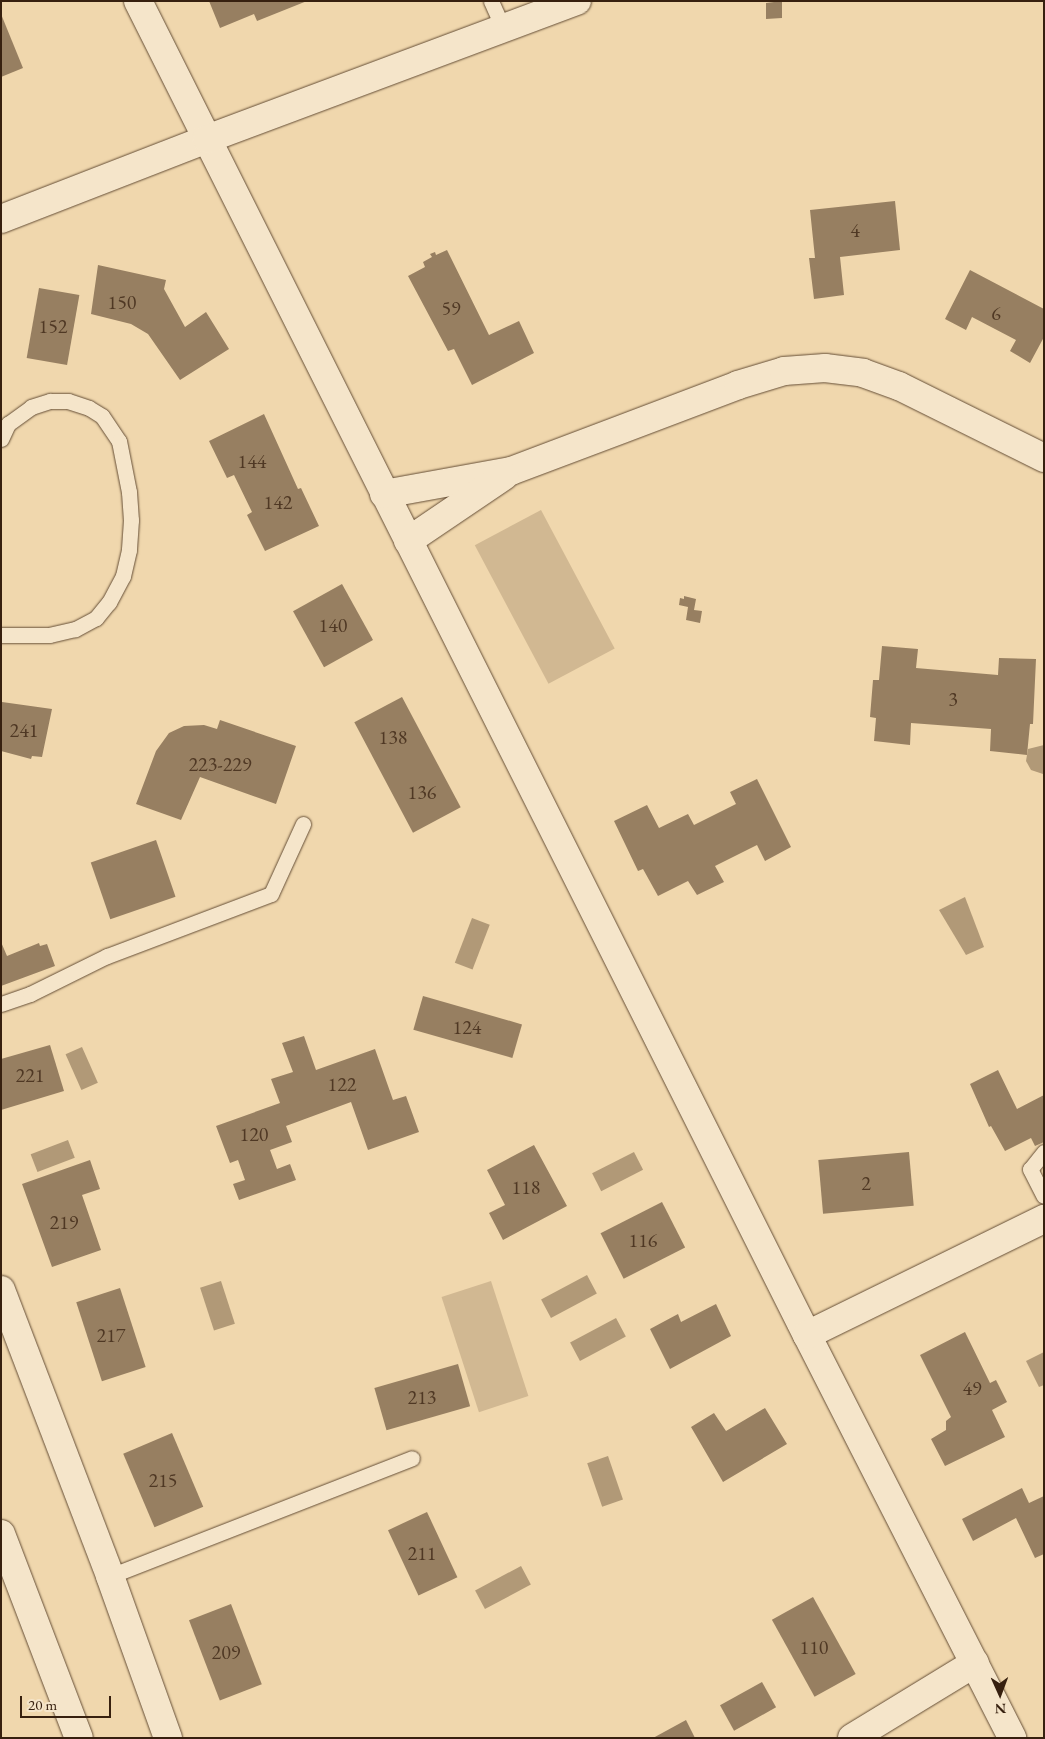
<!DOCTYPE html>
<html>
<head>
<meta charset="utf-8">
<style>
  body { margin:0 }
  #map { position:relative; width:1045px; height:1739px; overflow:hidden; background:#f0d7ad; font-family:"EB Garamond",serif }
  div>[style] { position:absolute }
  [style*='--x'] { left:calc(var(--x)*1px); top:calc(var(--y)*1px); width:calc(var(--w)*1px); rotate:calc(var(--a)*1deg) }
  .green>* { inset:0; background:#d1b892; transform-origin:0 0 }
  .water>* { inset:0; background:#b19977; transform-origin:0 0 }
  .building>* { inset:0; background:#977f61; transform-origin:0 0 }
  .roads { filter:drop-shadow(0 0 1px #654e36) drop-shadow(0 0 1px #654e36) }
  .lane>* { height:15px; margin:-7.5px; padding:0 7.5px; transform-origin:7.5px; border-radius:7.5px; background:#f5e5ca }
  .street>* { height:28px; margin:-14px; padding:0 14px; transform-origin:14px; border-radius:14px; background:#f5e5ca }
  .secondary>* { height:28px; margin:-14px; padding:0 14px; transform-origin:14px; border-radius:14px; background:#f5e5ca }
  span { translate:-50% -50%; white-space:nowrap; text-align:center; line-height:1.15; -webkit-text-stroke:4px #f5e5ca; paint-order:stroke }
  .number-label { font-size:20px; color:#4f3824 }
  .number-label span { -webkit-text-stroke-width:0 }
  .frame { position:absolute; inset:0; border:2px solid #37200f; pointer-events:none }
  .north { position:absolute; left:975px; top:1669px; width:50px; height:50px; -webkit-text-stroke:4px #f5e5ca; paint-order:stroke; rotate:178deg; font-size:14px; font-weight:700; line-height:20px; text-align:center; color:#37200f }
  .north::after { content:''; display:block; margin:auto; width:18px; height:22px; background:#37200f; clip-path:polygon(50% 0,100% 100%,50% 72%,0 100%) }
  .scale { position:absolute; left:20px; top:1696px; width:91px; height:22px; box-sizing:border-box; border:2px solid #37200f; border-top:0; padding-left:6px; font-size:15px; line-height:18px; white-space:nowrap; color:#37200f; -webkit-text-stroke:4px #f5e5ca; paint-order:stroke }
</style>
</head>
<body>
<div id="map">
  <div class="green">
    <div style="left:541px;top:510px;width:157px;height:75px;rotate:62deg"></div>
    <div style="left:491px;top:1281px;width:121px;height:52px;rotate:72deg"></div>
  </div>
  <div class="water">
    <div style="clip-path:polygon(1044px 745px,1044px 773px,1043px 774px,1031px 770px,1026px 761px,1028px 749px)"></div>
    <div style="clip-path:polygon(965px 897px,984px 947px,966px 955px,939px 910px)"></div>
    <div style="left:472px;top:918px;width:19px;height:48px;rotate:21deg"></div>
    <div style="left:82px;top:1047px;width:39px;height:18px;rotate:66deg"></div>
    <div style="left:68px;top:1140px;width:19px;height:40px;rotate:69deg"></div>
    <div style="left:634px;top:1152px;width:20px;height:47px;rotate:63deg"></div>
    <div style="left:587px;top:1275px;width:21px;height:52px;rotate:62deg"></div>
    <div style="left:221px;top:1281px;width:45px;height:22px;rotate:72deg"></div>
    <div style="left:616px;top:1318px;width:21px;height:52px;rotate:62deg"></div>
    <div style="clip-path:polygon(1044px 1352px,1044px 1385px,1039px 1387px,1026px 1361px)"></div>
    <div style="left:608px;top:1456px;width:46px;height:22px;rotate:71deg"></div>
    <div style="left:521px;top:1566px;width:21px;height:52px;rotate:62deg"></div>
  </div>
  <div class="building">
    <div style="clip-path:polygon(209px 1px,307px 1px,257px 21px,254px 14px,220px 28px)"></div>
    <div style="clip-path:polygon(782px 1px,782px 18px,766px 19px,766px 3px)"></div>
    <div style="clip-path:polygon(1px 14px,23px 68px,1px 77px)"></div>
    <div style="clip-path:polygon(895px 201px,900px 250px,840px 257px,844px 295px,814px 299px,809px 258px,815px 258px,810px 210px)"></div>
    <div style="clip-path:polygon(447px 250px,489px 335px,519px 321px,534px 353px,472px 385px,454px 349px,448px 351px,408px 276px,425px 267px,423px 262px,432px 257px,430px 254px,435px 252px,436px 255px)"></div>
    <div style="clip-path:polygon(98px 265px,166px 280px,164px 289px,185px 327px,206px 312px,229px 349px,180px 380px,148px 334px,131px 324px,91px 314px)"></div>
    <div style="clip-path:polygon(970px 270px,1044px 309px,1044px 337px,1030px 363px,1010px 351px,1016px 340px,972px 317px,966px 330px,945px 319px)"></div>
    <div style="left:39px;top:288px;width:41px;height:71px;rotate:10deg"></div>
    <div style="clip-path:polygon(264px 414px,298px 489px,301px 488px,319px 526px,265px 551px,247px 515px,252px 512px,234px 475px,227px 478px,209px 441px)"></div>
    <div style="left:342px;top:584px;width:64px;height:56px;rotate:61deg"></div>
    <div style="clip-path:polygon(684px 596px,696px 599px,694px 610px,702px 611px,700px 623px,686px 620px,688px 607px,679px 605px,680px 598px,684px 599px)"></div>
    <div style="clip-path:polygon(882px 646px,918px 649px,916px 668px,998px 675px,999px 658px,1036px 659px,1033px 724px,1030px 724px,1027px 755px,990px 751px,991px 729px,911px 723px,910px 745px,874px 741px,876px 718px,870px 717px,873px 680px,879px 680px)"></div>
    <div style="left:402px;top:697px;width:125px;height:54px;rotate:62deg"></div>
    <div style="clip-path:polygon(2px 702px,52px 709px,42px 757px,32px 756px,31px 759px,1px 751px)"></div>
    <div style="clip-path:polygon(220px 720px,296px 746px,276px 804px,200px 777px,181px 820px,136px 804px,156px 751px,169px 733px,184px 726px,204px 725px,217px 729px)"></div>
    <div style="clip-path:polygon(757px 779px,791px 847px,765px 861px,757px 845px,715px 866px,724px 882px,697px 895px,688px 881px,658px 896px,643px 869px,638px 871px,614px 821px,647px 805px,659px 828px,688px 814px,694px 825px,736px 804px,730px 792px)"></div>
    <div style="left:156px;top:840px;width:60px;height:69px;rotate:71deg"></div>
    <div style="clip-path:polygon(1px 942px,7px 956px,39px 943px,40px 946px,47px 944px,55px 966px,1px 986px)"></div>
    <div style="left:423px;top:996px;width:103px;height:35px;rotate:16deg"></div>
    <div style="clip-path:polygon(304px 1036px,316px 1070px,375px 1049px,393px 1100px,406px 1096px,419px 1132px,368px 1150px,351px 1102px,286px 1126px,292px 1142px,270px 1150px,277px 1169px,290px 1164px,296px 1180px,239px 1200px,233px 1184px,245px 1180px,238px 1160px,230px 1163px,216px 1126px,280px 1103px,271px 1079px,293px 1072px,282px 1043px)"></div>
    <div style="clip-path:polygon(50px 1045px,64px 1091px,1px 1110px,1px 1059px)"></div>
    <div style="clip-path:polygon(998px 1070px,1017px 1109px,1044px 1095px,1044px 1142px,1035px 1146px,1031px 1138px,1005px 1151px,991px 1126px,989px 1127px,970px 1084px)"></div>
    <div style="clip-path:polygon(534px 1145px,567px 1206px,503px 1240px,489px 1213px,505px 1205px,487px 1170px)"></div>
    <div style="left:909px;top:1152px;width:54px;height:91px;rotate:85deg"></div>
    <div style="clip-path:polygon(90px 1160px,100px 1189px,82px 1195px,101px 1250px,52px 1267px,22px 1184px)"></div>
    <div style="left:662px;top:1202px;width:51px;height:69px;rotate:63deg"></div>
    <div style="left:120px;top:1288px;width:83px;height:46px;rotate:72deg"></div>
    <div style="clip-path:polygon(716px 1304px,731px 1336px,670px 1369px,650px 1329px,678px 1314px,681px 1322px)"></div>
    <div style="clip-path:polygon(965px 1332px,990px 1383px,996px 1380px,1007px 1402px,992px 1410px,1005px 1437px,945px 1466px,931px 1439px,946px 1430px,946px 1421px,951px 1417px,920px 1355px)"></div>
    <div style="left:458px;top:1364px;width:44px;height:87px;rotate:74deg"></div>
    <div style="clip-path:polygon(765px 1408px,787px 1444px,723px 1482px,691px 1427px,714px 1413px,726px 1431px)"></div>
    <div style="left:172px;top:1433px;width:80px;height:53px;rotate:67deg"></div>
    <div style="clip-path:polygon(1022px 1488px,1029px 1503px,1044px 1496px,1044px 1554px,1035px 1558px,1016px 1518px,973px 1541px,962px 1519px)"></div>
    <div style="left:427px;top:1512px;width:72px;height:43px;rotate:65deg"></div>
    <div style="left:813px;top:1597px;width:88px;height:47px;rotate:61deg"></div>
    <div style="left:231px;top:1604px;width:86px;height:45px;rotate:69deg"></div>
    <div style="left:762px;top:1682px;width:29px;height:48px;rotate:61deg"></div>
    <div style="clip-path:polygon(686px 1720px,695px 1738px,653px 1738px)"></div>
  </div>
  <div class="roads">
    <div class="lane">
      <div style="--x:491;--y:1;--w:30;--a:66"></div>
      <div style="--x:1;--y:439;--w:17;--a:-65"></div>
      <div style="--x:8;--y:424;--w:29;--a:-36"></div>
      <div style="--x:31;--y:407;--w:20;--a:-18"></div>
      <div style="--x:50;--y:401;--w:18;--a:0"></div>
      <div style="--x:68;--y:401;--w:22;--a:18"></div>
      <div style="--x:89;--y:408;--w:15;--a:32"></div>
      <div style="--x:102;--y:416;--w:30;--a:56"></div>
      <div style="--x:119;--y:441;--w:52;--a:78.9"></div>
      <div style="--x:129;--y:492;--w:28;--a:86"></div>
      <div style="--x:131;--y:520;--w:30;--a:94"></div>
      <div style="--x:129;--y:550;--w:27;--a:103"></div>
      <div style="--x:123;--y:576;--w:30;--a:118"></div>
      <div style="--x:109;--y:602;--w:21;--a:129"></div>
      <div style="--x:96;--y:618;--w:24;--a:152"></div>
      <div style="--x:75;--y:629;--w:27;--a:167"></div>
      <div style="--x:49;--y:635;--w:48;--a:180"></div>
      <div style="--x:1;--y:1004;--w:31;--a:-19"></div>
      <div style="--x:30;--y:994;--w:86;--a:-26.3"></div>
      <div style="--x:107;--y:956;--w:175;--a:-20.7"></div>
      <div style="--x:271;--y:894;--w:77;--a:-65.4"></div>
      <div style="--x:1044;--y:1152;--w:22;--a:129"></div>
      <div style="--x:1030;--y:1169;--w:30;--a:63"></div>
      <div style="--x:110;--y:1576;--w:324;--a:-21.3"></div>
    </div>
    <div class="street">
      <div style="--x:138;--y:1;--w:1492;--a:63.37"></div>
      <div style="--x:807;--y:1335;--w:452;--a:63"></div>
      <div style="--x:1;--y:219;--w:221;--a:-21.2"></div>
      <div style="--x:207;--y:139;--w:395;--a:-20.5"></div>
      <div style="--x:384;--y:494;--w:129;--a:-10.3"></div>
      <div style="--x:511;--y:471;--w:243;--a:-20.7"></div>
      <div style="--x:738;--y:385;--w:48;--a:-16.9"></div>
      <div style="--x:784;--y:371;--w:41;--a:-4.2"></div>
      <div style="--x:825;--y:368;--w:38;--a:7"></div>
      <div style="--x:863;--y:373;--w:38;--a:20"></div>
      <div style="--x:899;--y:386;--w:162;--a:26.4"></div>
      <div style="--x:408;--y:541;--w:116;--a:-34.1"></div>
      <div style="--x:807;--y:1335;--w:264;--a:-26.1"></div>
      <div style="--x:852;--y:1738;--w:144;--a:-31.4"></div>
    </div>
    <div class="secondary">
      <div style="--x:1;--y:1290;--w:306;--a:69.1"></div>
      <div style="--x:110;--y:1576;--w:172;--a:70.3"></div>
      <div style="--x:1;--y:1534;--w:218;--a:69.1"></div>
    </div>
  </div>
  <div class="number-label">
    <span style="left:855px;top:230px">4</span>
    <span style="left:122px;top:302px">150</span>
    <span style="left:451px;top:308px">59</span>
    <span style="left:996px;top:313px">6</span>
    <span style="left:53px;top:326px">152</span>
    <span style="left:252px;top:461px">144</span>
    <span style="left:278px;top:502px">142</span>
    <span style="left:333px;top:625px">140</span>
    <span style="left:953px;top:699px">3</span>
    <span style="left:24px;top:730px">241</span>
    <span style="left:393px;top:737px">138</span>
    <span style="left:220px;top:764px">223-229</span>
    <span style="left:422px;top:792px">136</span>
    <span style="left:467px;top:1027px">124</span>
    <span style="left:30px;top:1075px">221</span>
    <span style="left:342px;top:1084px">122</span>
    <span style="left:254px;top:1134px">120</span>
    <span style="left:866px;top:1183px">2</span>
    <span style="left:526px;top:1187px">118</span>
    <span style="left:64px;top:1222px">219</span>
    <span style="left:643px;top:1240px">116</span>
    <span style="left:111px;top:1335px">217</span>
    <span style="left:972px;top:1388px">49</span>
    <span style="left:422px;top:1397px">213</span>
    <span style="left:163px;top:1480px">215</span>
    <span style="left:422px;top:1553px">211</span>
    <span style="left:814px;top:1647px">110</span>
    <span style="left:226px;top:1652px">209</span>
  </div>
  <div class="frame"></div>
  <div class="north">N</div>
  <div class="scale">20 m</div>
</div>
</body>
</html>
